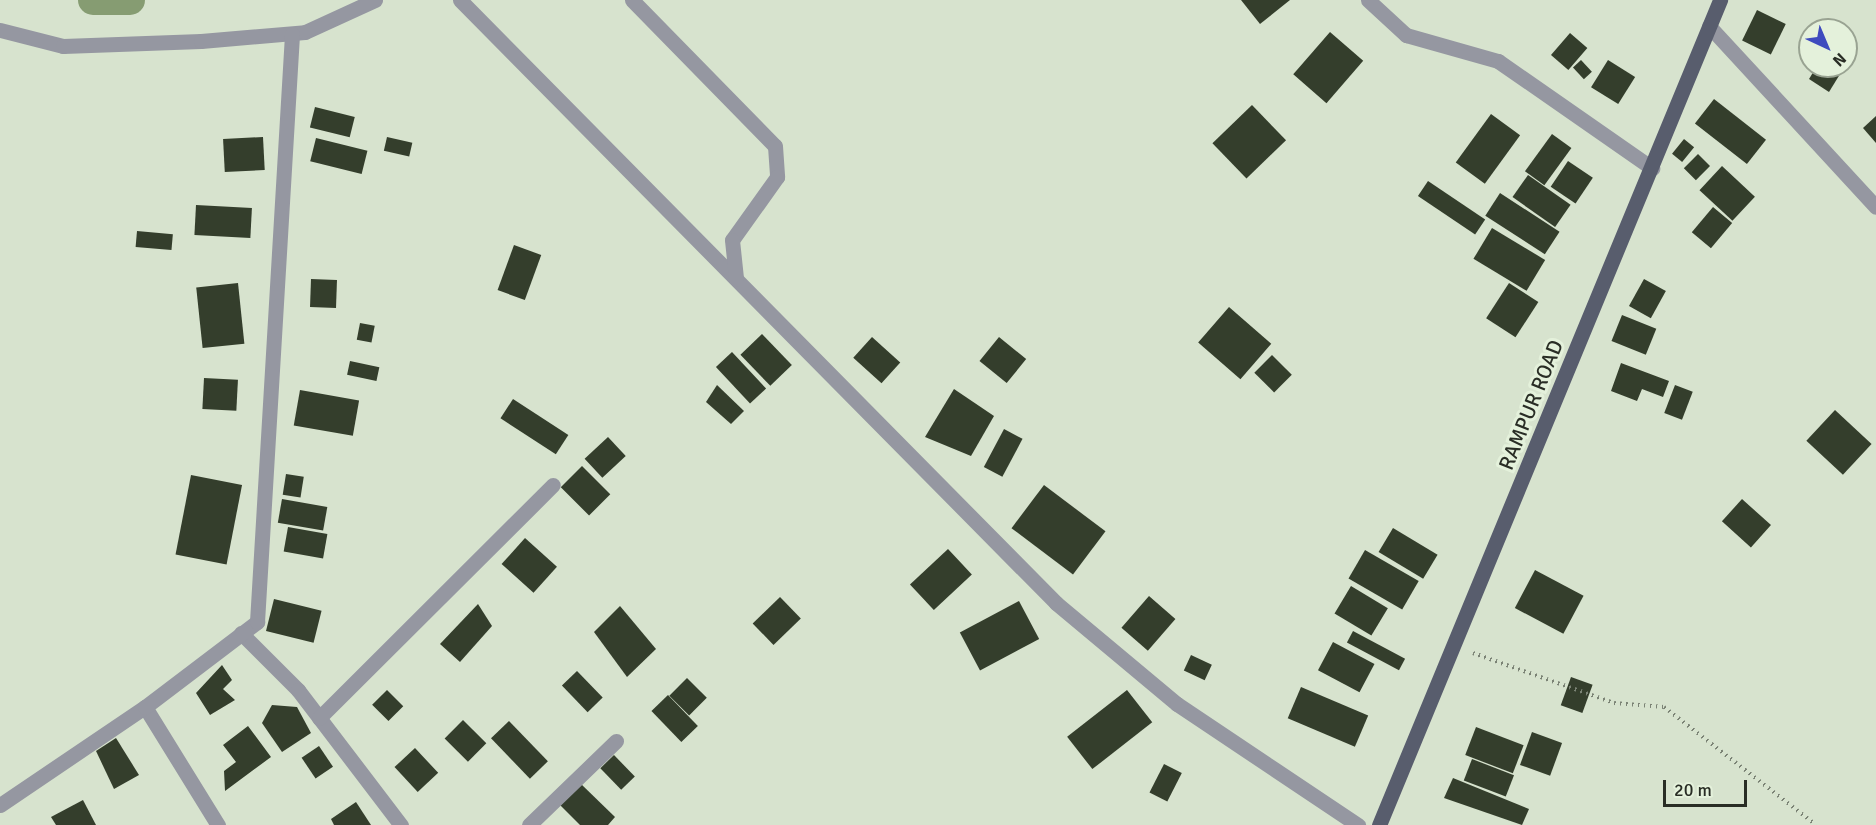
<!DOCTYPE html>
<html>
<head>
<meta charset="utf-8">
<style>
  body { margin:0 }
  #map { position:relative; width:1876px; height:825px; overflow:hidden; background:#d7e3ce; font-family:Signika,sans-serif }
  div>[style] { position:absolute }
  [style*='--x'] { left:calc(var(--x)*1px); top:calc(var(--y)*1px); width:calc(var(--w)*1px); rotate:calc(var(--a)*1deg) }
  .canal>* { height:30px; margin:-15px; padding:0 15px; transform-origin:15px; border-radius:15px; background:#869c72 }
  .building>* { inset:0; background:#343e2c; transform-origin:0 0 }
  .path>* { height:4px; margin-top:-2px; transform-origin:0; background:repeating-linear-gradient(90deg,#7b8375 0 1.5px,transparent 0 6px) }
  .minor>* { height:15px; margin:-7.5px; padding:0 7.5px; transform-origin:7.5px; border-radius:7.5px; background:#9597a1 }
  .major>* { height:15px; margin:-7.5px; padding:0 7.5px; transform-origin:7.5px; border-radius:7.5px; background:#585d6d }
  span { translate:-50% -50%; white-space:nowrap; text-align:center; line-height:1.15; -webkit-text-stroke:6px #e4f1db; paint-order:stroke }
  .street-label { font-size:21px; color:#292d25 }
  .north { position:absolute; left:1798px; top:18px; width:60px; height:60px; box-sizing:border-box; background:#e4f1db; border:2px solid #99a392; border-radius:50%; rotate:136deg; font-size:16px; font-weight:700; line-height:24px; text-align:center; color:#292d25 }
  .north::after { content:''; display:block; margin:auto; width:21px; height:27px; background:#3e4bbe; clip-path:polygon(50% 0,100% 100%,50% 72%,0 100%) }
  .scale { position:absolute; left:1663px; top:780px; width:84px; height:27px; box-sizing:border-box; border:3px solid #292d25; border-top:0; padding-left:8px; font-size:18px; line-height:21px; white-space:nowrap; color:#292d25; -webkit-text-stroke:4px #e4f1db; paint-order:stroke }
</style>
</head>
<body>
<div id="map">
  <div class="canal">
    <div style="--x:93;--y:0;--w:37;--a:0"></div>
  </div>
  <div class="building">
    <div style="clip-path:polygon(1241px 0,1290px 0,1260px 24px)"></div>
    <div style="left:1757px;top:10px;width:32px;height:34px;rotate:26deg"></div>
    <div style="left:1330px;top:32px;width:44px;height:56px;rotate:41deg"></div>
    <div style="left:1570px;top:33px;width:23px;height:29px;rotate:41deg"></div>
    <div style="clip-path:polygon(1846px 43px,1855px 49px,1846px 64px)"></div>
    <div style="left:1581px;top:60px;width:16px;height:11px;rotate:47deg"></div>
    <div style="left:1608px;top:60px;width:32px;height:32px;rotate:32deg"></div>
    <div style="clip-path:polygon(1817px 66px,1845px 66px,1829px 92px,1809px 79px)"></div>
    <div style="left:1714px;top:99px;width:66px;height:31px;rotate:38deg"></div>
    <div style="left:1252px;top:105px;width:49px;height:55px;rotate:46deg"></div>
    <div style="left:315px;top:107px;width:41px;height:21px;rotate:14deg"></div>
    <div style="left:1491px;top:114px;width:36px;height:60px;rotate:36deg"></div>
    <div style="clip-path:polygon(1876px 116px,1876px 143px,1863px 128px)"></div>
    <div style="left:1552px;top:134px;width:24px;height:46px;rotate:36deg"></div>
    <div style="left:263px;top:137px;width:33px;height:40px;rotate:87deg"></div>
    <div style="left:387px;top:137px;width:26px;height:14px;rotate:13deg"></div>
    <div style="left:316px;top:138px;width:53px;height:24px;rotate:14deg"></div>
    <div style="left:1684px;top:139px;width:13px;height:19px;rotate:39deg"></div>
    <div style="left:1698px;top:154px;width:17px;height:20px;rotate:45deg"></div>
    <div style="left:1568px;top:161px;width:30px;height:31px;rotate:34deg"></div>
    <div style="left:1722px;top:166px;width:45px;height:33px;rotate:43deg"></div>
    <div style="left:1528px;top:175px;width:52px;height:27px;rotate:35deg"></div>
    <div style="left:1428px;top:181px;width:69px;height:18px;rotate:34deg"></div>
    <div style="left:1500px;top:193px;width:71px;height:27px;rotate:33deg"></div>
    <div style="left:196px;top:205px;width:56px;height:30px;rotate:3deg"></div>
    <div style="left:1713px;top:207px;width:25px;height:33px;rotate:40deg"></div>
    <div style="left:1492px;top:228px;width:62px;height:36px;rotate:31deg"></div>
    <div style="left:137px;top:231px;width:36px;height:16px;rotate:5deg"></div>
    <div style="left:514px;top:245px;width:29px;height:48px;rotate:20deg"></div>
    <div style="left:311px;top:279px;width:26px;height:28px;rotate:2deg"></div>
    <div style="left:1644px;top:279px;width:25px;height:31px;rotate:29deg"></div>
    <div style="left:238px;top:283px;width:61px;height:42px;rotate:84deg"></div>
    <div style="left:1509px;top:283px;width:35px;height:42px;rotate:33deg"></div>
    <div style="left:1229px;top:307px;width:56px;height:47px;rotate:41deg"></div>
    <div style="left:1622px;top:315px;width:37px;height:28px;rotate:22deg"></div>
    <div style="left:360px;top:323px;width:15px;height:17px;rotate:11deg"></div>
    <div style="left:762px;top:334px;width:43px;height:30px;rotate:46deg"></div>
    <div style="left:872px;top:337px;width:38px;height:28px;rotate:42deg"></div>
    <div style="left:999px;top:337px;width:35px;height:31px;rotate:39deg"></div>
    <div style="left:732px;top:352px;width:50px;height:22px;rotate:47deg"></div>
    <div style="left:1272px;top:355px;width:28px;height:25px;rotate:45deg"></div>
    <div style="left:350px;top:361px;width:30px;height:14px;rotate:12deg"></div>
    <div style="clip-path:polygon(1621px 363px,1669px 381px,1663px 397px,1642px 389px,1637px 401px,1611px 391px)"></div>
    <div style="left:204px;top:378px;width:34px;height:31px;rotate:3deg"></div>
    <div style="clip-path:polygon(717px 385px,744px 411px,731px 424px,706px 402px)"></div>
    <div style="left:1675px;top:385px;width:19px;height:30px;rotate:21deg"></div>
    <div style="clip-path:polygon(954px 389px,994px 416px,971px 456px,925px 437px)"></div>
    <div style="left:300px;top:390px;width:60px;height:36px;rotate:10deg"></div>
    <div style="left:513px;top:399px;width:66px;height:23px;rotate:33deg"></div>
    <div style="left:1835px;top:410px;width:50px;height:42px;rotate:43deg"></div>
    <div style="left:1004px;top:429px;width:21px;height:43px;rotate:28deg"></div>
    <div style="left:608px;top:437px;width:26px;height:32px;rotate:47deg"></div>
    <div style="left:582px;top:466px;width:40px;height:30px;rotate:45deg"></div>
    <div style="left:286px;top:474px;width:18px;height:21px;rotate:9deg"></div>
    <div style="left:191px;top:475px;width:52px;height:81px;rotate:11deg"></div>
    <div style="left:1044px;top:485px;width:77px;height:54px;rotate:37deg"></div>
    <div style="left:282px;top:499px;width:46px;height:24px;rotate:10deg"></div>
    <div style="left:1742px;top:499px;width:39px;height:30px;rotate:42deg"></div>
    <div style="left:288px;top:527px;width:40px;height:25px;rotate:10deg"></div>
    <div style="left:1393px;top:528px;width:52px;height:28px;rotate:31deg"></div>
    <div style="left:525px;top:538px;width:43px;height:35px;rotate:42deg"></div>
    <div style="left:948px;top:549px;width:35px;height:52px;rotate:47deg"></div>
    <div style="left:1365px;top:550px;width:62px;height:33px;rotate:30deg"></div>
    <div style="left:1535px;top:570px;width:55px;height:43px;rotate:28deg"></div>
    <div style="left:1351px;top:586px;width:43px;height:32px;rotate:31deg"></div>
    <div style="left:1149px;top:596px;width:35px;height:42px;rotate:41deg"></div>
    <div style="left:780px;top:597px;width:30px;height:38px;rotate:46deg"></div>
    <div style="left:274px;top:599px;width:49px;height:33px;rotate:14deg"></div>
    <div style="left:1019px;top:601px;width:43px;height:67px;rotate:62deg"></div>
    <div style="clip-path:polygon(478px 604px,492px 626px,460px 662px,440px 644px)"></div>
    <div style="clip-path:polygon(620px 606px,656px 649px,627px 677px,594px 632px)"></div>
    <div style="left:1353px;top:631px;width:59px;height:13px;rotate:28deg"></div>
    <div style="left:1333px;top:642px;width:47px;height:32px;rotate:28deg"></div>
    <div style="left:1191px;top:655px;width:23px;height:17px;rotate:25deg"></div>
    <div style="clip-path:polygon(222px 665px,232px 680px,223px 689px,235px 700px,210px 715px,196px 693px)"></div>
    <div style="left:577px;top:671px;width:37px;height:21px;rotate:46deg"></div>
    <div style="left:1571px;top:677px;width:23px;height:30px;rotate:20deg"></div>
    <div style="left:687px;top:678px;width:28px;height:25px;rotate:45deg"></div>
    <div style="left:1301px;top:687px;width:73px;height:34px;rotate:23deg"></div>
    <div style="left:387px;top:690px;width:23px;height:21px;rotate:45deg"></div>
    <div style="left:1127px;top:690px;width:41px;height:76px;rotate:52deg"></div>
    <div style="left:668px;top:695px;width:43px;height:23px;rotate:46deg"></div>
    <div style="clip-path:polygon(272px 705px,297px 707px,311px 733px,282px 752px,262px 723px)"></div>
    <div style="left:463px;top:720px;width:33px;height:26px;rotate:45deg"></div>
    <div style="left:509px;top:721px;width:56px;height:25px;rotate:46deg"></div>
    <div style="clip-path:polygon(248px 726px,271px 757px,225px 791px,224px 771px,236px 762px,223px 745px)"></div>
    <div style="left:1476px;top:727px;width:51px;height:30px;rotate:21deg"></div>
    <div style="left:1532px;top:732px;width:32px;height:35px;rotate:20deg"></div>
    <div style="clip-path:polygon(116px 738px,139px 775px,114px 789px,96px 751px)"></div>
    <div style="left:319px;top:746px;width:25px;height:21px;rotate:56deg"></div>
    <div style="left:415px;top:748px;width:34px;height:28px;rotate:47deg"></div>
    <div style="left:614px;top:755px;width:30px;height:19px;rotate:46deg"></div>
    <div style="left:1472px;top:759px;width:45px;height:23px;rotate:21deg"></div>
    <div style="left:1164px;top:764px;width:20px;height:32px;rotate:27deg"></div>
    <div style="clip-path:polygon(1453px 778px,1529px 809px,1522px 825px,1444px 798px)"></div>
    <div style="clip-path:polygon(580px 783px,615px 817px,608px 825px,580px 825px,559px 804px)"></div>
    <div style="clip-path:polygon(83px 800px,96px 825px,56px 825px,51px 817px)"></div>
    <div style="clip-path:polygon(356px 802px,371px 825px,334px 825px,331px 819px)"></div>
  </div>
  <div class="path">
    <div style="--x:1473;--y:653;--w:150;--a:19.5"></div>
    <div style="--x:1614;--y:703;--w:50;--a:4.6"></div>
    <div style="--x:1664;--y:707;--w:192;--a:37.8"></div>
  </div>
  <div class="minor">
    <div style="--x:460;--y:0;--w:848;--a:45.33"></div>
    <div style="--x:1056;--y:603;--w:158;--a:39.9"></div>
    <div style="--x:1177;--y:704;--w:218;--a:33.8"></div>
    <div style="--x:632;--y:0;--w:204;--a:45.6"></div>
    <div style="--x:775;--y:146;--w:31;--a:86"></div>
    <div style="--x:777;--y:177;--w:77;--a:125.5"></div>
    <div style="--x:732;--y:240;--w:39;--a:84"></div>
    <div style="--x:1368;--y:0;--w:52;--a:42.6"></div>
    <div style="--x:1406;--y:35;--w:96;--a:15.8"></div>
    <div style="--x:1498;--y:61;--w:188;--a:34.8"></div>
    <div style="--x:1709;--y:26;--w:246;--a:47.3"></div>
    <div style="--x:0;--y:30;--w:65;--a:14.3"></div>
    <div style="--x:63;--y:46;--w:138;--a:-2.1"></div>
    <div style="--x:201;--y:41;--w:104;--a:-4.9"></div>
    <div style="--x:305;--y:32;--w:77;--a:-24.6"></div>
    <div style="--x:241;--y:633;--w:81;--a:45"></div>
    <div style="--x:298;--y:690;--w:170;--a:52.7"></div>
    <div style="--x:145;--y:707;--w:139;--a:58.3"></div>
    <div style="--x:319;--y:718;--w:330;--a:-44.9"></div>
    <div style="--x:0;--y:805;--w:175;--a:-34.1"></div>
    <div style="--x:145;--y:707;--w:141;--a:-37.2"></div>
    <div style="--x:257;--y:622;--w:589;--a:-86.59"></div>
    <div style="--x:529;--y:825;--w:121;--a:-44"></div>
  </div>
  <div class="major">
    <div style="--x:1379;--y:825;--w:893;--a:-67.54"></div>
  </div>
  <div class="street-label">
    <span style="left:1531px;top:405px;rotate:-68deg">RAMPUR ROAD</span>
  </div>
  <div class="north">N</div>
  <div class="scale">20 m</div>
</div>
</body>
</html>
